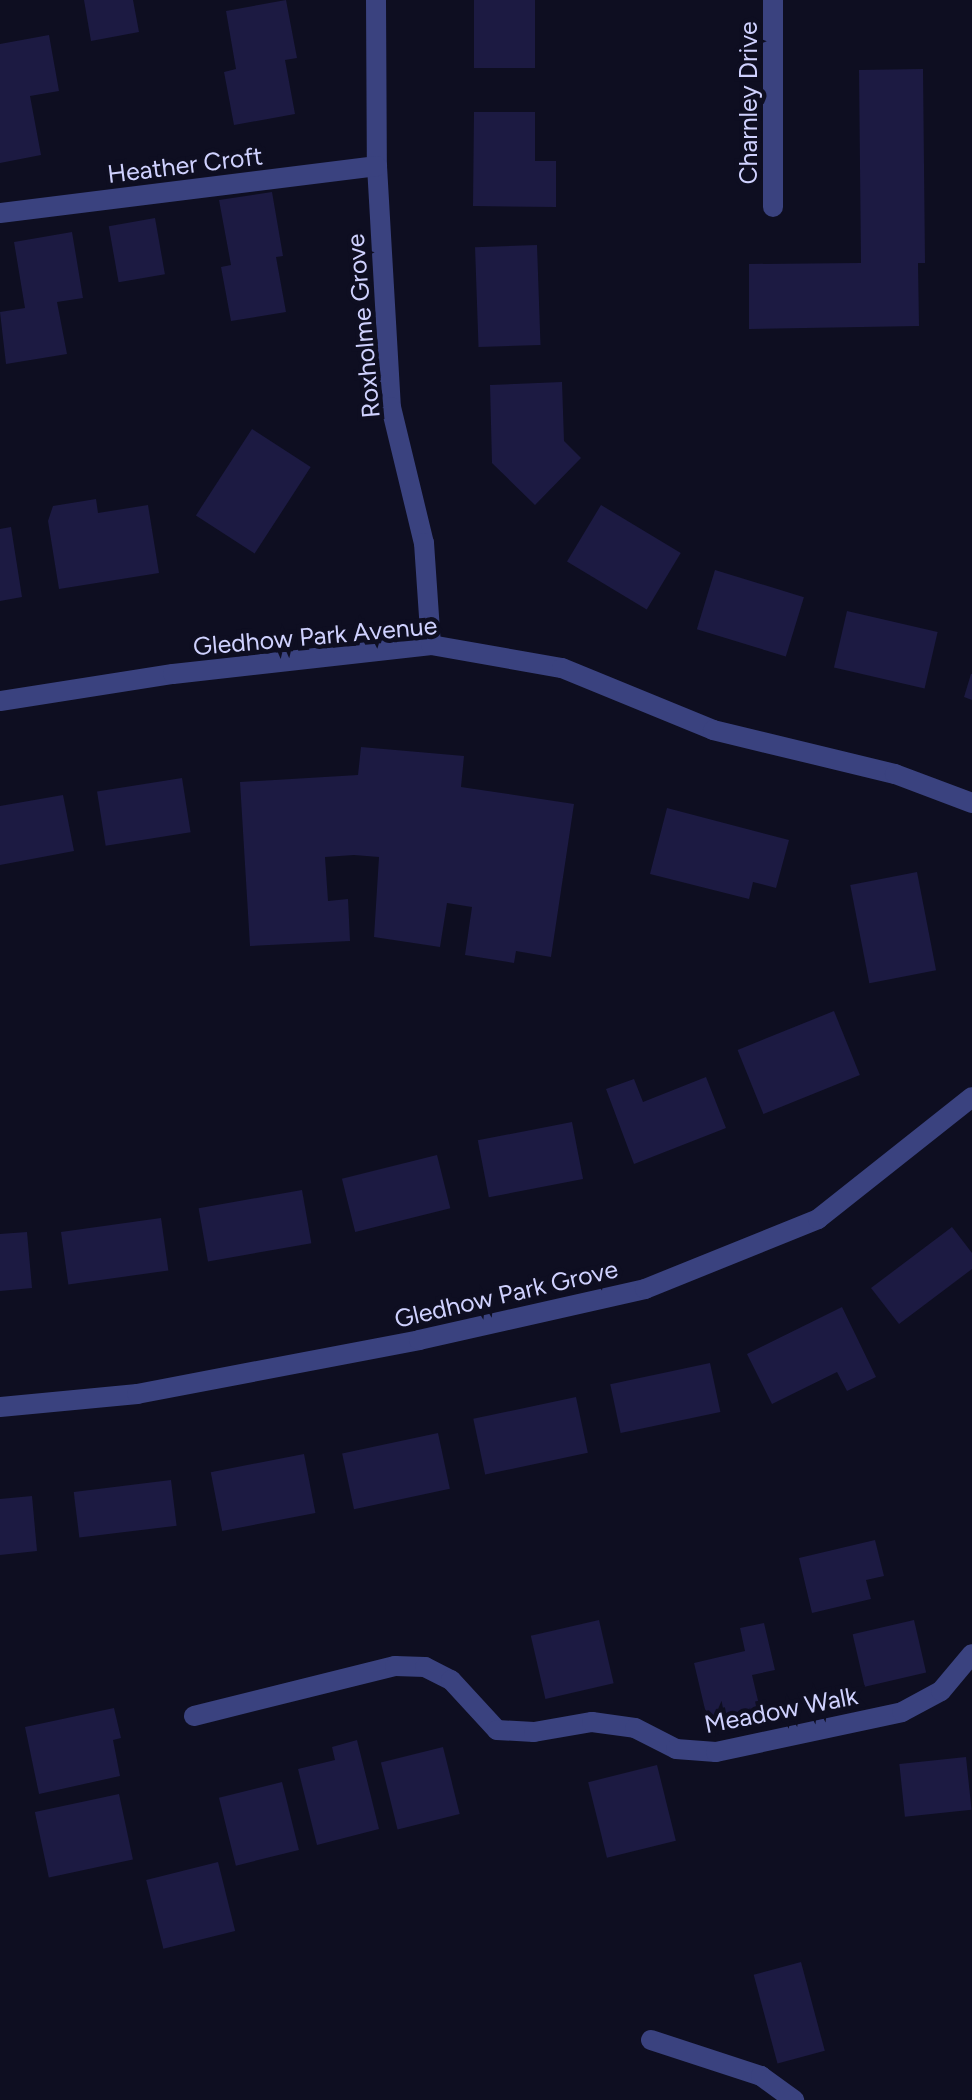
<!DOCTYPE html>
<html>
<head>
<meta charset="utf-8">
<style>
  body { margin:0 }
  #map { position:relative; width:972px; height:2100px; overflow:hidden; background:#0e0e21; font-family:Figtree,sans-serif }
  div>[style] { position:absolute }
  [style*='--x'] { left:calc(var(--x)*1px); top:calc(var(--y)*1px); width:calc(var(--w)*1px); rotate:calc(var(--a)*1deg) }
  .building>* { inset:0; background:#1c1a42; transform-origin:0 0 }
  .service>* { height:20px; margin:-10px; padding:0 10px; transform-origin:10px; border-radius:10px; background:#3a427f }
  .minor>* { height:20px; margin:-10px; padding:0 10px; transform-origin:10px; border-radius:10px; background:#3a427f }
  span { translate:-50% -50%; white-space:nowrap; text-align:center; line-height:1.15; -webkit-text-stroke:9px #0e0e21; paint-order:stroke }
  .street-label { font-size:25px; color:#cfd1fe }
</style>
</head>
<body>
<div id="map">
  <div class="building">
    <div style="clip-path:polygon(84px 0,133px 0,139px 32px,91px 41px)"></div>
    <div style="clip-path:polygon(286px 0,297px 58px,285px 60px,295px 114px,234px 125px,224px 72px,236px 69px,226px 11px)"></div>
    <div style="left:474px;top:0;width:61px;height:68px"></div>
    <div style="clip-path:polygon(49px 35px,59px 91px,30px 96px,41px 155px,0 163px,0 44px)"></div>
    <div style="clip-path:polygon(923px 69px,925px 263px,918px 263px,919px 326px,749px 329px,749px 264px,861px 263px,859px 70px)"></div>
    <div style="clip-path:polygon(474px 112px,535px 112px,535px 161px,556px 161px,556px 207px,473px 206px)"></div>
    <div style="clip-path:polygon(272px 192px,283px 256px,276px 257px,286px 312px,231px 321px,221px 267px,231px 265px,219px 200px)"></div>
    <div style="left:155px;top:218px;width:57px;height:47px;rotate:80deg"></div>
    <div style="clip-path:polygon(72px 232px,83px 298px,57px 302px,67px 354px,6px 364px,0 312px,25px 308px,14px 242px)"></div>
    <div style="left:537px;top:245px;width:100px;height:62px;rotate:88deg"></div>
    <div style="clip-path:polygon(562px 382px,564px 441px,581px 458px,535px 505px,492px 463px,490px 385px)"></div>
    <div style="left:252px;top:429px;width:70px;height:103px;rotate:33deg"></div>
    <div style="clip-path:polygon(96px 499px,98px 513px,148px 505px,159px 573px,59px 589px,48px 521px,53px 506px)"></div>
    <div style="left:601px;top:505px;width:93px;height:66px;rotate:31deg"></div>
    <div style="clip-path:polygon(11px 527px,22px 597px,0 601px,0 529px)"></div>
    <div style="left:715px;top:570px;width:93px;height:62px;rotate:17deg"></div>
    <div style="left:847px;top:611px;width:93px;height:58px;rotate:13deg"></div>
    <div style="clip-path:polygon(971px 674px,972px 674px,972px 700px,964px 697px)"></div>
    <div style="clip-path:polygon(361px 747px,464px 756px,461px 787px,574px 804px,551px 957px,516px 951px,514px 963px,465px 955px,472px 907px,447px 903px,440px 947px,374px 937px,379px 857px,354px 855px,325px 857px,328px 901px,348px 899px,350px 941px,250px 946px,240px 782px,358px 775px)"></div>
    <div style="left:182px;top:778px;width:55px;height:86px;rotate:81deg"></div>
    <div style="clip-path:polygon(63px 795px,74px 851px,0 865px,0 806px)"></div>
    <div style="clip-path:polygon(667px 808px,789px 840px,776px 888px,753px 882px,749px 899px,650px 874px)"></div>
    <div style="left:917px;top:872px;width:100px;height:68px;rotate:79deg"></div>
    <div style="left:834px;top:1011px;width:69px;height:104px;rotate:68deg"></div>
    <div style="clip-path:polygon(706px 1077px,726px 1128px,634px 1164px,606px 1089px,634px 1079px,643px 1102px)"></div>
    <div style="left:572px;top:1122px;width:58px;height:96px;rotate:79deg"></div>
    <div style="left:437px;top:1155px;width:55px;height:98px;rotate:76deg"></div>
    <div style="left:302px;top:1190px;width:54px;height:105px;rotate:80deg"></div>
    <div style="left:161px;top:1218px;width:53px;height:101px;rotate:82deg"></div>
    <div style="clip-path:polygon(952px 1227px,972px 1253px,972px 1269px,899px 1324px,871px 1288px)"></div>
    <div style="clip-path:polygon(27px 1232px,32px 1288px,0 1291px,0 1234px)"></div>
    <div style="clip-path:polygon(842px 1307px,876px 1377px,847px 1391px,837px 1372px,772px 1404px,747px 1354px)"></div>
    <div style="left:710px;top:1363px;width:50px;height:102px;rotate:78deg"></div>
    <div style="left:576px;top:1397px;width:57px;height:105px;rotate:78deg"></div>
    <div style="left:438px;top:1433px;width:57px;height:98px;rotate:78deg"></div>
    <div style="left:304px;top:1454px;width:60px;height:95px;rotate:79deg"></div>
    <div style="left:171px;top:1480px;width:46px;height:98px;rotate:83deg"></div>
    <div style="clip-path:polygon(32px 1496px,37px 1551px,0 1555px,0 1499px)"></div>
    <div style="clip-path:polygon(875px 1540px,884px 1576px,866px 1580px,871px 1599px,812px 1613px,799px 1558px)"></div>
    <div style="left:599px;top:1620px;width:65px;height:70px;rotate:77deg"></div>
    <div style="left:914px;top:1620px;width:54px;height:63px;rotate:77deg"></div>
    <div style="clip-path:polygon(764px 1623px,775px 1670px,752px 1675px,760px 1709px,708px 1722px,694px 1663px,745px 1651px,740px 1628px)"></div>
    <div style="clip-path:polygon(114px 1708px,121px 1738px,113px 1740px,120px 1776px,39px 1794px,25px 1727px)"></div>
    <div style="clip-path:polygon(357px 1740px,379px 1829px,317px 1845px,298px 1769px,335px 1760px,332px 1747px)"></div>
    <div style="left:443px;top:1747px;width:69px;height:64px;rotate:76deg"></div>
    <div style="left:966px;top:1757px;width:53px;height:67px;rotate:84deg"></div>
    <div style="left:657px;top:1765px;width:78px;height:71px;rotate:76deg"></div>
    <div style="left:282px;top:1782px;width:70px;height:65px;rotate:76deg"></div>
    <div style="left:119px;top:1794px;width:67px;height:86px;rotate:78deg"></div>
    <div style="left:218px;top:1862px;width:71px;height:74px;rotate:76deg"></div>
    <div style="left:801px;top:1962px;width:92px;height:49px;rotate:75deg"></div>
  </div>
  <div class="service">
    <div style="--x:651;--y:2040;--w:116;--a:18.1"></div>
    <div style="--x:761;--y:2076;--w:41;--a:36"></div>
  </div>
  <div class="minor">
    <div style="--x:376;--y:0;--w:166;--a:89.7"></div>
    <div style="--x:377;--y:166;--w:241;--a:86.7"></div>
    <div style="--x:391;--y:407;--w:140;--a:76.4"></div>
    <div style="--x:424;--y:543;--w:102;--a:86.1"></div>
    <div style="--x:773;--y:0;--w:207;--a:90"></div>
    <div style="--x:0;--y:213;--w:380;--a:-7.1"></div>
    <div style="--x:0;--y:701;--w:175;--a:-8.9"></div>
    <div style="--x:173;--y:674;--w:260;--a:-6.4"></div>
    <div style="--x:431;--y:645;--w:133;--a:10"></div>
    <div style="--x:562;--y:668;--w:163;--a:22.3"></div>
    <div style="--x:713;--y:730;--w:187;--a:13.6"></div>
    <div style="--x:895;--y:774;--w:82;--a:20.6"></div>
    <div style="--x:0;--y:1407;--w:138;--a:-5.4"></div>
    <div style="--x:137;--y:1394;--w:287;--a:-10.8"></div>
    <div style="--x:419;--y:1340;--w:232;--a:-12.7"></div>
    <div style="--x:645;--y:1289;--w:187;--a:-22"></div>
    <div style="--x:818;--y:1219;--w:196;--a:-38.4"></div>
    <div style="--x:194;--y:1716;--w:207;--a:-14"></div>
    <div style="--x:395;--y:1666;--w:30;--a:2"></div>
    <div style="--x:425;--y:1667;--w:29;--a:27"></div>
    <div style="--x:451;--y:1680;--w:68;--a:47.4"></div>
    <div style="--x:497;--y:1730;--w:37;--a:3"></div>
    <div style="--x:534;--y:1732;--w:59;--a:-9.8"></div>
    <div style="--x:592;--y:1722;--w:43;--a:7.9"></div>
    <div style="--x:635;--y:1728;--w:46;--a:27.1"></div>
    <div style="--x:676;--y:1749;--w:40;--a:4.3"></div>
    <div style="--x:716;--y:1752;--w:190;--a:-12.1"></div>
    <div style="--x:902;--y:1712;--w:44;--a:-28.3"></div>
    <div style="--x:941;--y:1691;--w:48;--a:-50"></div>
  </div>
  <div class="street-label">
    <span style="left:748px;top:103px;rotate:-90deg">Charnley Drive</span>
    <span style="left:185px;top:165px;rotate:-7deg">Heather Croft</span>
    <span style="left:363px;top:326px;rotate:-95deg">Roxholme Grove</span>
    <span style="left:315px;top:636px;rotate:-5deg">Gledhow Park Avenue</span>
    <span style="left:506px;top:1294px;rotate:-13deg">Gledhow Park Grove</span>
    <span style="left:781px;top:1710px;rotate:-11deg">Meadow Walk</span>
  </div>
</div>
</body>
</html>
